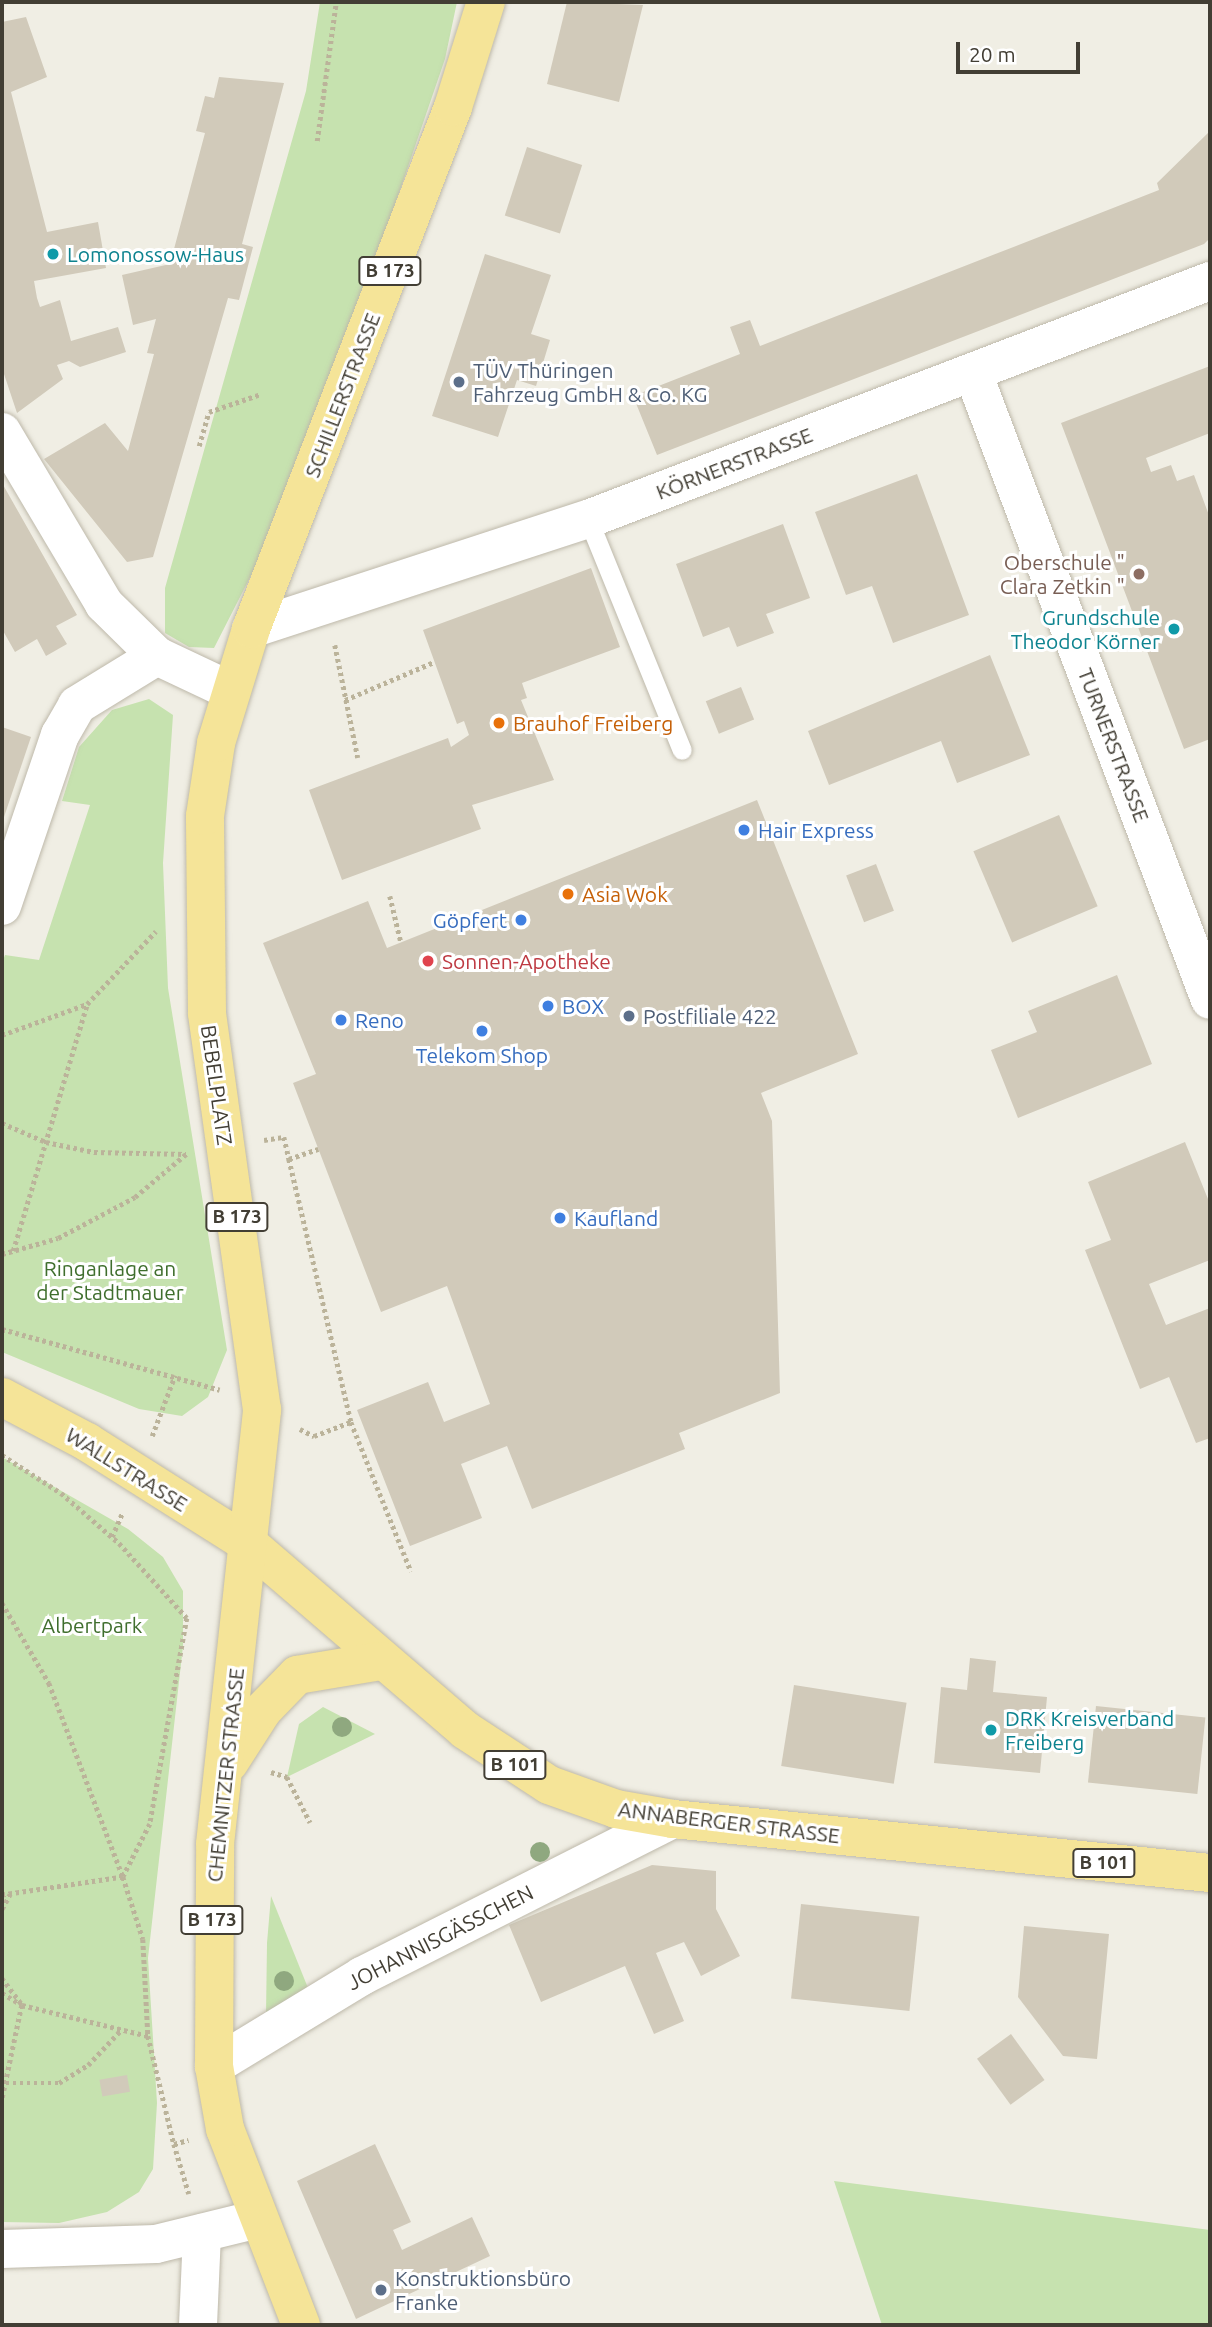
<!DOCTYPE html>
<html>
<head>
<meta charset="utf-8">
<style>
  body { margin:0 }
  #map { position:relative; width:1212px; height:2327px; overflow:hidden; background:#f0eee4; font-family:Ubuntu,sans-serif }
  div>[style] { position:absolute }
  [style*='--x'] { left:calc(var(--x)*1px); top:calc(var(--y)*1px); width:calc(var(--w)*1px); rotate:calc(var(--a)*1deg) }
  .green>* { inset:0; background:#c6e2af }
  .building>* { inset:0; background:#d1caba; transform-origin:0 0 }
  .path>* { height:4.5px; margin-top:-2.25px; transform-origin:0; background:repeating-linear-gradient(90deg,#bbb39a 0 3.5px,transparent 0 7px) }
  .roads { filter:drop-shadow(0 0 2px #beb9aa) drop-shadow(0 0 2px #beb9aa) }
  .lane>* { height:19px; margin:-9.5px; padding:0 9.5px; transform-origin:9.5px; border-radius:9.5px; background:#fff }
  .street>* { height:38px; margin:-19px; padding:0 19px; transform-origin:19px; border-radius:19px; background:#fff }
  .primary>* { height:38px; margin:-19px; padding:0 19px; transform-origin:19px; border-radius:19px; background:#f5e498 }
  .trees>* { width:20px; height:20px; margin:-10px; border-radius:50%; background:#8fa87f }
  .dots>* { width:19px; height:19px; translate:-50% -50%; box-sizing:border-box; border:4px solid #fff; border-radius:50% }
  span { translate:-50% -50%; white-space:nowrap; text-align:center; line-height:1.15; -webkit-text-stroke:6px #fff; paint-order:stroke }
  .shield-label span { padding:2px 5px; background:#fff; border:2px solid; border-radius:5px; -webkit-text-stroke-width:0 }
  .shield-label { font-size:19px; color:#423e34; font-weight:700 }
  .culture-label { font-size:21px; color:#0d838f }
  .left { translate:0 -50%; text-align:left }
  .right { translate:-100% -50%; text-align:right }
  .service-label { font-size:21px; color:#4e5e75 }
  .street-label { font-size:21px; color:#423e34 }
  .education-label { font-size:21px; color:#785e54 }
  .food-label { font-size:21px; color:#c56008 }
  .shop-label { font-size:21px; color:#366cbe }
  .health-label { font-size:21px; color:#be3a42 }
  .park-label { font-size:21px; color:#3f6e2d }
  .frame { position:absolute; inset:0; border:4px solid #423e34; pointer-events:none }
  .scale { position:absolute; left:956px; top:42px; width:124px; height:32px; box-sizing:border-box; border:4px solid #423e34; border-top:0; padding-left:9px; font-size:21px; line-height:24px; white-space:nowrap; color:#423e34; -webkit-text-stroke:5px #fff; paint-order:stroke }
</style>
</head>
<body>
<div id="map">
  <div class="green">
    <div style="clip-path:polygon(320px 2px,457px 2px,445px 59px,375px 263px,262px 554px,214px 648px,189px 647px,165px 633px,165px 588px,306px 91px)"></div>
    <div style="clip-path:polygon(149px 699px,173px 715px,163px 863px,168px 988px,227px 1350px,208px 1397px,182px 1416px,139px 1409px,2px 1352px,2px 963px,5px 955px,39px 960px,90px 805px,62px 801px,79px 747px,112px 710px)"></div>
    <div style="clip-path:polygon(2px 1457px,128px 1529px,163px 1557px,183px 1591px,183px 1646px,148px 1958px,157px 2103px,153px 2169px,139px 2192px,107px 2212px,59px 2223px,2px 2222px)"></div>
    <div style="clip-path:polygon(323px 1707px,375px 1734px,287px 1777px,299px 1724px)"></div>
    <div style="clip-path:polygon(271px 1896px,308px 1988px,266px 2015px,267px 1943px)"></div>
    <div style="clip-path:polygon(834px 2181px,1210px 2230px,1210px 2325px,882px 2325px)"></div>
  </div>
  <div class="building">
    <div style="clip-path:polygon(567px 2px,643px 5px,619px 102px,547px 84px)"></div>
    <div style="clip-path:polygon(26px 17px,47px 77px,11px 92px,47px 232px,98px 222px,106px 268px,34px 281px,37px 298px,40px 307px,60px 300px,71px 341px,118px 327px,126px 352px,80px 367px,69px 361px,57px 365px,63px 379px,17px 413px,2px 368px,2px 22px)"></div>
    <div style="clip-path:polygon(219px 77px,284px 83px,242px 244px,253px 247px,239px 300px,228px 298px,153px 557px,127px 562px,44px 459px,105px 423px,128px 451px,154px 354px,147px 353px,156px 319px,133px 325px,122px 275px,170px 264px,205px 133px,196px 131px,205px 96px,214px 98px)"></div>
    <div style="clip-path:polygon(1210px 131px,1210px 238px,1204px 244px,657px 455px,633px 396px,740px 354px,730px 327px,750px 320px,760px 346px,1159px 190px,1157px 183px)"></div>
    <div style="left:527px;top:147px;width:58px;height:72px;rotate:18deg"></div>
    <div style="clip-path:polygon(485px 254px,551px 275px,531px 334px,550px 340px,536px 386px,517px 380px,498px 437px,432px 416px)"></div>
    <div style="clip-path:polygon(1210px 366px,1210px 433px,1146px 458px,1151px 472px,1171px 465px,1177px 481px,1194px 475px,1210px 518px,1210px 739px,1184px 749px,1061px 423px)"></div>
    <div style="clip-path:polygon(917px 474px,969px 615px,893px 643px,872px 586px,846px 595px,815px 512px)"></div>
    <div style="clip-path:polygon(2px 483px,77px 615px,56px 626px,67px 644px,46px 656px,37px 639px,15px 652px,2px 629px)"></div>
    <div style="clip-path:polygon(783px 524px,810px 598px,766px 614px,774px 633px,737px 647px,729px 627px,703px 637px,676px 564px)"></div>
    <div style="clip-path:polygon(591px 568px,620px 647px,522px 683px,527px 698px,521px 700px,554px 780px,472px 805px,481px 829px,342px 880px,309px 790px,448px 738px,451px 747px,469px 735px,464px 721px,457px 724px,423px 630px)"></div>
    <div style="clip-path:polygon(990px 655px,1030px 755px,957px 783px,941px 741px,829px 785px,808px 731px)"></div>
    <div style="left:741px;top:687px;width:35px;height:38px;rotate:68deg"></div>
    <div style="clip-path:polygon(2px 727px,31px 737px,2px 823px)"></div>
    <div style="clip-path:polygon(757px 800px,858px 1054px,761px 1093px,772px 1121px,780px 1393px,679px 1433px,685px 1449px,532px 1509px,507px 1446px,461px 1464px,482px 1518px,410px 1546px,357px 1410px,428px 1382px,444px 1422px,490px 1404px,447px 1286px,381px 1312px,293px 1083px,316px 1074px,263px 943px,368px 901px,387px 948px)"></div>
    <div style="left:1059px;top:815px;width:99px;height:93px;rotate:67deg"></div>
    <div style="left:876px;top:864px;width:50px;height:32px;rotate:69deg"></div>
    <div style="clip-path:polygon(1117px 975px,1152px 1064px,1018px 1118px,991px 1050px,1037px 1032px,1028px 1011px)"></div>
    <div style="clip-path:polygon(1185px 1142px,1210px 1204px,1210px 1260px,1149px 1284px,1166px 1325px,1210px 1308px,1210px 1438px,1196px 1443px,1169px 1377px,1140px 1389px,1085px 1250px,1111px 1240px,1088px 1182px)"></div>
    <div style="clip-path:polygon(970px 1658px,996px 1661px,993px 1692px,1047px 1697px,1040px 1773px,934px 1763px,941px 1687px,967px 1690px)"></div>
    <div style="left:794px;top:1685px;width:114px;height:82px;rotate:9deg"></div>
    <div style="left:1096px;top:1706px;width:110px;height:77px;rotate:6deg"></div>
    <div style="clip-path:polygon(652px 1865px,716px 1871px,716px 1909px,740px 1956px,701px 1976px,684px 1942px,656px 1953px,684px 2021px,654px 2034px,625px 1966px,541px 2002px,509px 1925px)"></div>
    <div style="left:801px;top:1904px;width:119px;height:95px;rotate:6deg"></div>
    <div style="clip-path:polygon(1024px 1926px,1109px 1934px,1097px 2059px,1063px 2056px,1018px 1997px)"></div>
    <div style="left:1011px;top:2034px;width:57px;height:42px;rotate:54deg"></div>
    <div style="left:127px;top:2075px;width:17px;height:28px;rotate:80deg"></div>
    <div style="clip-path:polygon(375px 2144px,411px 2222px,393px 2230px,402px 2250px,472px 2217px,490px 2256px,356px 2319px,297px 2181px)"></div>
  </div>
  <div class="path">
    <div style="--x:317;--y:141;--w:140;--a:-82.2"></div>
    <div style="--x:199;--y:446;--w:35;--a:-74"></div>
    <div style="--x:209;--y:412;--w:55;--a:-19.1"></div>
    <div style="--x:335;--y:645;--w:115;--a:78.5"></div>
    <div style="--x:345;--y:700;--w:97;--a:-23.1"></div>
    <div style="--x:390;--y:896;--w:47;--a:76.6"></div>
    <div style="--x:2;--y:1035;--w:90;--a:-20"></div>
    <div style="--x:87;--y:1004;--w:100;--a:-46.6"></div>
    <div style="--x:2;--y:1123;--w:48;--a:23.4"></div>
    <div style="--x:46;--y:1142;--w:49;--a:11.8"></div>
    <div style="--x:94;--y:1152;--w:92;--a:1.2"></div>
    <div style="--x:264;--y:1140;--w:20;--a:-9"></div>
    <div style="--x:284;--y:1137;--w:23;--a:77"></div>
    <div style="--x:289;--y:1159;--w:31;--a:-19"></div>
    <div style="--x:289;--y:1159;--w:270;--a:76.7"></div>
    <div style="--x:13;--y:1251;--w:258;--a:-73.3"></div>
    <div style="--x:2;--y:1254;--w:58;--a:-15.9"></div>
    <div style="--x:58;--y:1238;--w:87;--a:-28"></div>
    <div style="--x:135;--y:1197;--w:67;--a:-40.1"></div>
    <div style="--x:2;--y:1329;--w:226;--a:15.6"></div>
    <div style="--x:300;--y:1429;--w:16;--a:27"></div>
    <div style="--x:314;--y:1436;--w:40;--a:-21"></div>
    <div style="--x:351;--y:1422;--w:161;--a:68.1"></div>
    <div style="--x:152;--y:1436;--w:65;--a:-69.3"></div>
    <div style="--x:2;--y:1455;--w:70;--a:32.8"></div>
    <div style="--x:61;--y:1493;--w:77;--a:40.8"></div>
    <div style="--x:119;--y:1543;--w:101;--a:47.8"></div>
    <div style="--x:187;--y:1618;--w:209;--a:100.2"></div>
    <div style="--x:150;--y:1824;--w:59;--a:117"></div>
    <div style="--x:123;--y:1877;--w:122;--a:171.5"></div>
    <div style="--x:112;--y:1537;--w:26;--a:-67"></div>
    <div style="--x:2;--y:1603;--w:93;--a:59.6"></div>
    <div style="--x:49;--y:1683;--w:208;--a:69.1"></div>
    <div style="--x:123;--y:1877;--w:65;--a:72.1"></div>
    <div style="--x:143;--y:1939;--w:97;--a:87"></div>
    <div style="--x:271;--y:1772;--w:17;--a:17"></div>
    <div style="--x:287;--y:1777;--w:51;--a:62.9"></div>
    <div style="--x:2;--y:1909;--w:17;--a:-62"></div>
    <div style="--x:2;--y:1978;--w:34;--a:53"></div>
    <div style="--x:22;--y:2005;--w:97;--a:101.9"></div>
    <div style="--x:2;--y:1993;--w:23;--a:31"></div>
    <div style="--x:22;--y:2005;--w:130;--a:13.8"></div>
    <div style="--x:148;--y:2036;--w:111;--a:76.5"></div>
    <div style="--x:174;--y:2144;--w:15;--a:-16"></div>
    <div style="--x:6;--y:2083;--w:53;--a:0"></div>
    <div style="--x:59;--y:2083;--w:34;--a:-32"></div>
    <div style="--x:88;--y:2065;--w:48;--a:-46.7"></div>
    <div style="--x:174;--y:2144;--w:52;--a:73.3"></div>
  </div>
  <div class="roads">
    <div class="lane">
      <div style="--x:588;--y:519;--w:249;--a:67.9"></div>
    </div>
    <div class="street">
      <div style="--x:973;--y:373;--w:670;--a:69.29"></div>
      <div style="--x:2;--y:432;--w:200;--a:59.3"></div>
      <div style="--x:104;--y:604;--w:74;--a:44.5"></div>
      <div style="--x:157;--y:656;--w:82;--a:25.3"></div>
      <div style="--x:251;--y:629;--w:354;--a:-18.1"></div>
      <div style="--x:588;--y:519;--w:666;--a:-20.94"></div>
      <div style="--x:2;--y:906;--w:181;--a:-71.3"></div>
      <div style="--x:60;--y:735;--w:34;--a:-60"></div>
      <div style="--x:77;--y:705;--w:94;--a:-31.5"></div>
      <div style="--x:214;--y:2066;--w:173;--a:-31.3"></div>
      <div style="--x:362;--y:1976;--w:348;--a:-26.8"></div>
      <div style="--x:2;--y:2249;--w:154;--a:-1.9"></div>
      <div style="--x:156;--y:2244;--w:105;--a:-13.8"></div>
      <div style="--x:198;--y:2325;--w:92;--a:-87.5"></div>
    </div>
    <div class="primary">
      <div style="--x:2;--y:1397;--w:96;--a:27.9"></div>
      <div style="--x:87;--y:1442;--w:193;--a:32.3"></div>
      <div style="--x:250;--y:1545;--w:284;--a:40.7"></div>
      <div style="--x:465;--y:1730;--w:100;--a:33.2"></div>
      <div style="--x:549;--y:1785;--w:71;--a:19.7"></div>
      <div style="--x:616;--y:1809;--w:58;--a:10"></div>
      <div style="--x:673;--y:1819;--w:540;--a:5.74"></div>
      <div style="--x:229;--y:1763;--w:63;--a:-57.3"></div>
      <div style="--x:263;--y:1710;--w:49;--a:-45.8"></div>
      <div style="--x:297;--y:1675;--w:85;--a:-9.5"></div>
      <div style="--x:301;--y:2325;--w:210;--a:-111.2"></div>
      <div style="--x:225;--y:2129;--w:64;--a:-99.9"></div>
      <div style="--x:214;--y:2066;--w:222;--a:-89.7"></div>
      <div style="--x:215;--y:1844;--w:437;--a:-83.8"></div>
      <div style="--x:262;--y:1410;--w:401;--a:-97.9"></div>
      <div style="--x:207;--y:1013;--w:197;--a:-90.6"></div>
      <div style="--x:205;--y:816;--w:74;--a:-81.4"></div>
      <div style="--x:216;--y:743;--w:119;--a:-72.9"></div>
      <div style="--x:251;--y:629;--w:560;--a:-68.84"></div>
      <div style="--x:453;--y:107;--w:110;--a:-72.6"></div>
    </div>
  </div>
  <div class="trees">
    <div style="left:342px;top:1727px"></div>
    <div style="left:540px;top:1852px"></div>
    <div style="left:284px;top:1981px"></div>
  </div>
  <div class="dots">
    <div style="left:53px;top:254px;background:#0f9aa8"></div>
    <div style="left:459px;top:382px;background:#5c6f8a"></div>
    <div style="left:1139px;top:574px;background:#8d6e63"></div>
    <div style="left:1174px;top:629px;background:#0f9aa8"></div>
    <div style="left:499px;top:723px;background:#e8710a"></div>
    <div style="left:744px;top:830px;background:#3f7fe0"></div>
    <div style="left:568px;top:894px;background:#e8710a"></div>
    <div style="left:521px;top:920px;background:#3f7fe0"></div>
    <div style="left:428px;top:961px;background:#e0444e"></div>
    <div style="left:548px;top:1006px;background:#3f7fe0"></div>
    <div style="left:629px;top:1016px;background:#5c6f8a"></div>
    <div style="left:341px;top:1020px;background:#3f7fe0"></div>
    <div style="left:482px;top:1031px;background:#3f7fe0"></div>
    <div style="left:560px;top:1218px;background:#3f7fe0"></div>
    <div style="left:991px;top:1730px;background:#0f9aa8"></div>
    <div style="left:381px;top:2290px;background:#5c6f8a"></div>
  </div>
  <div class="shield-label">
    <span style="left:390px;top:271px">B 173</span>
    <span style="left:237px;top:1217px">B 173</span>
    <span style="left:515px;top:1765px">B 101</span>
    <span style="left:1104px;top:1863px">B 101</span>
    <span style="left:212px;top:1920px">B 173</span>
  </div>
  <div class="culture-label">
    <span class="left" style="left:67px;top:254px">Lomonossow-Haus</span>
    <span class="right" style="left:1160px;top:629px">Grundschule<br>Theodor Körner</span>
    <span class="left" style="left:1005px;top:1730px">DRK Kreisverband<br>Freiberg</span>
  </div>
  <div class="service-label">
    <span class="left" style="left:473px;top:382px">TÜV Thüringen<br>Fahrzeug GmbH &amp; Co. KG</span>
    <span class="left" style="left:643px;top:1016px">Postfiliale 422</span>
    <span class="left" style="left:395px;top:2290px">Konstruktionsbüro<br>Franke</span>
  </div>
  <div class="street-label">
    <span style="left:342px;top:395px;rotate:-69deg">SCHILLERSTRASSE</span>
    <span style="left:734px;top:463px;rotate:-21deg">KÖRNERSTRASSE</span>
    <span style="left:1114px;top:745px;rotate:69deg">TURNERSTRASSE</span>
    <span style="left:217px;top:1085px;rotate:82deg">BEBELPLATZ</span>
    <span style="left:127px;top:1469px;rotate:32deg">WALLSTRASSE</span>
    <span style="left:225px;top:1775px;rotate:-84deg">CHEMNITZER STRASSE</span>
    <span style="left:729px;top:1822px;rotate:7deg">ANNABERGER STRASSE</span>
    <span style="left:440px;top:1937px;rotate:-27deg">JOHANNISGÄSSCHEN</span>
  </div>
  <div class="education-label">
    <span class="right" style="left:1125px;top:574px">Oberschule "<br>Clara Zetkin "</span>
  </div>
  <div class="food-label">
    <span class="left" style="left:513px;top:723px">Brauhof Freiberg</span>
    <span class="left" style="left:582px;top:894px">Asia Wok</span>
  </div>
  <div class="shop-label">
    <span class="left" style="left:758px;top:830px">Hair Express</span>
    <span class="right" style="left:507px;top:920px">Göpfert</span>
    <span class="left" style="left:562px;top:1006px">BOX</span>
    <span class="left" style="left:355px;top:1020px">Reno</span>
    <span style="left:482px;top:1055px">Telekom Shop</span>
    <span class="left" style="left:574px;top:1218px">Kaufland</span>
  </div>
  <div class="health-label">
    <span class="left" style="left:442px;top:961px">Sonnen-Apotheke</span>
  </div>
  <div class="park-label">
    <span style="left:110px;top:1280px">Ringanlage an<br>der Stadtmauer</span>
    <span style="left:92px;top:1625px">Albertpark</span>
  </div>
  <div class="frame"></div>
  <div class="scale">20 m</div>
</div>
</body>
</html>
